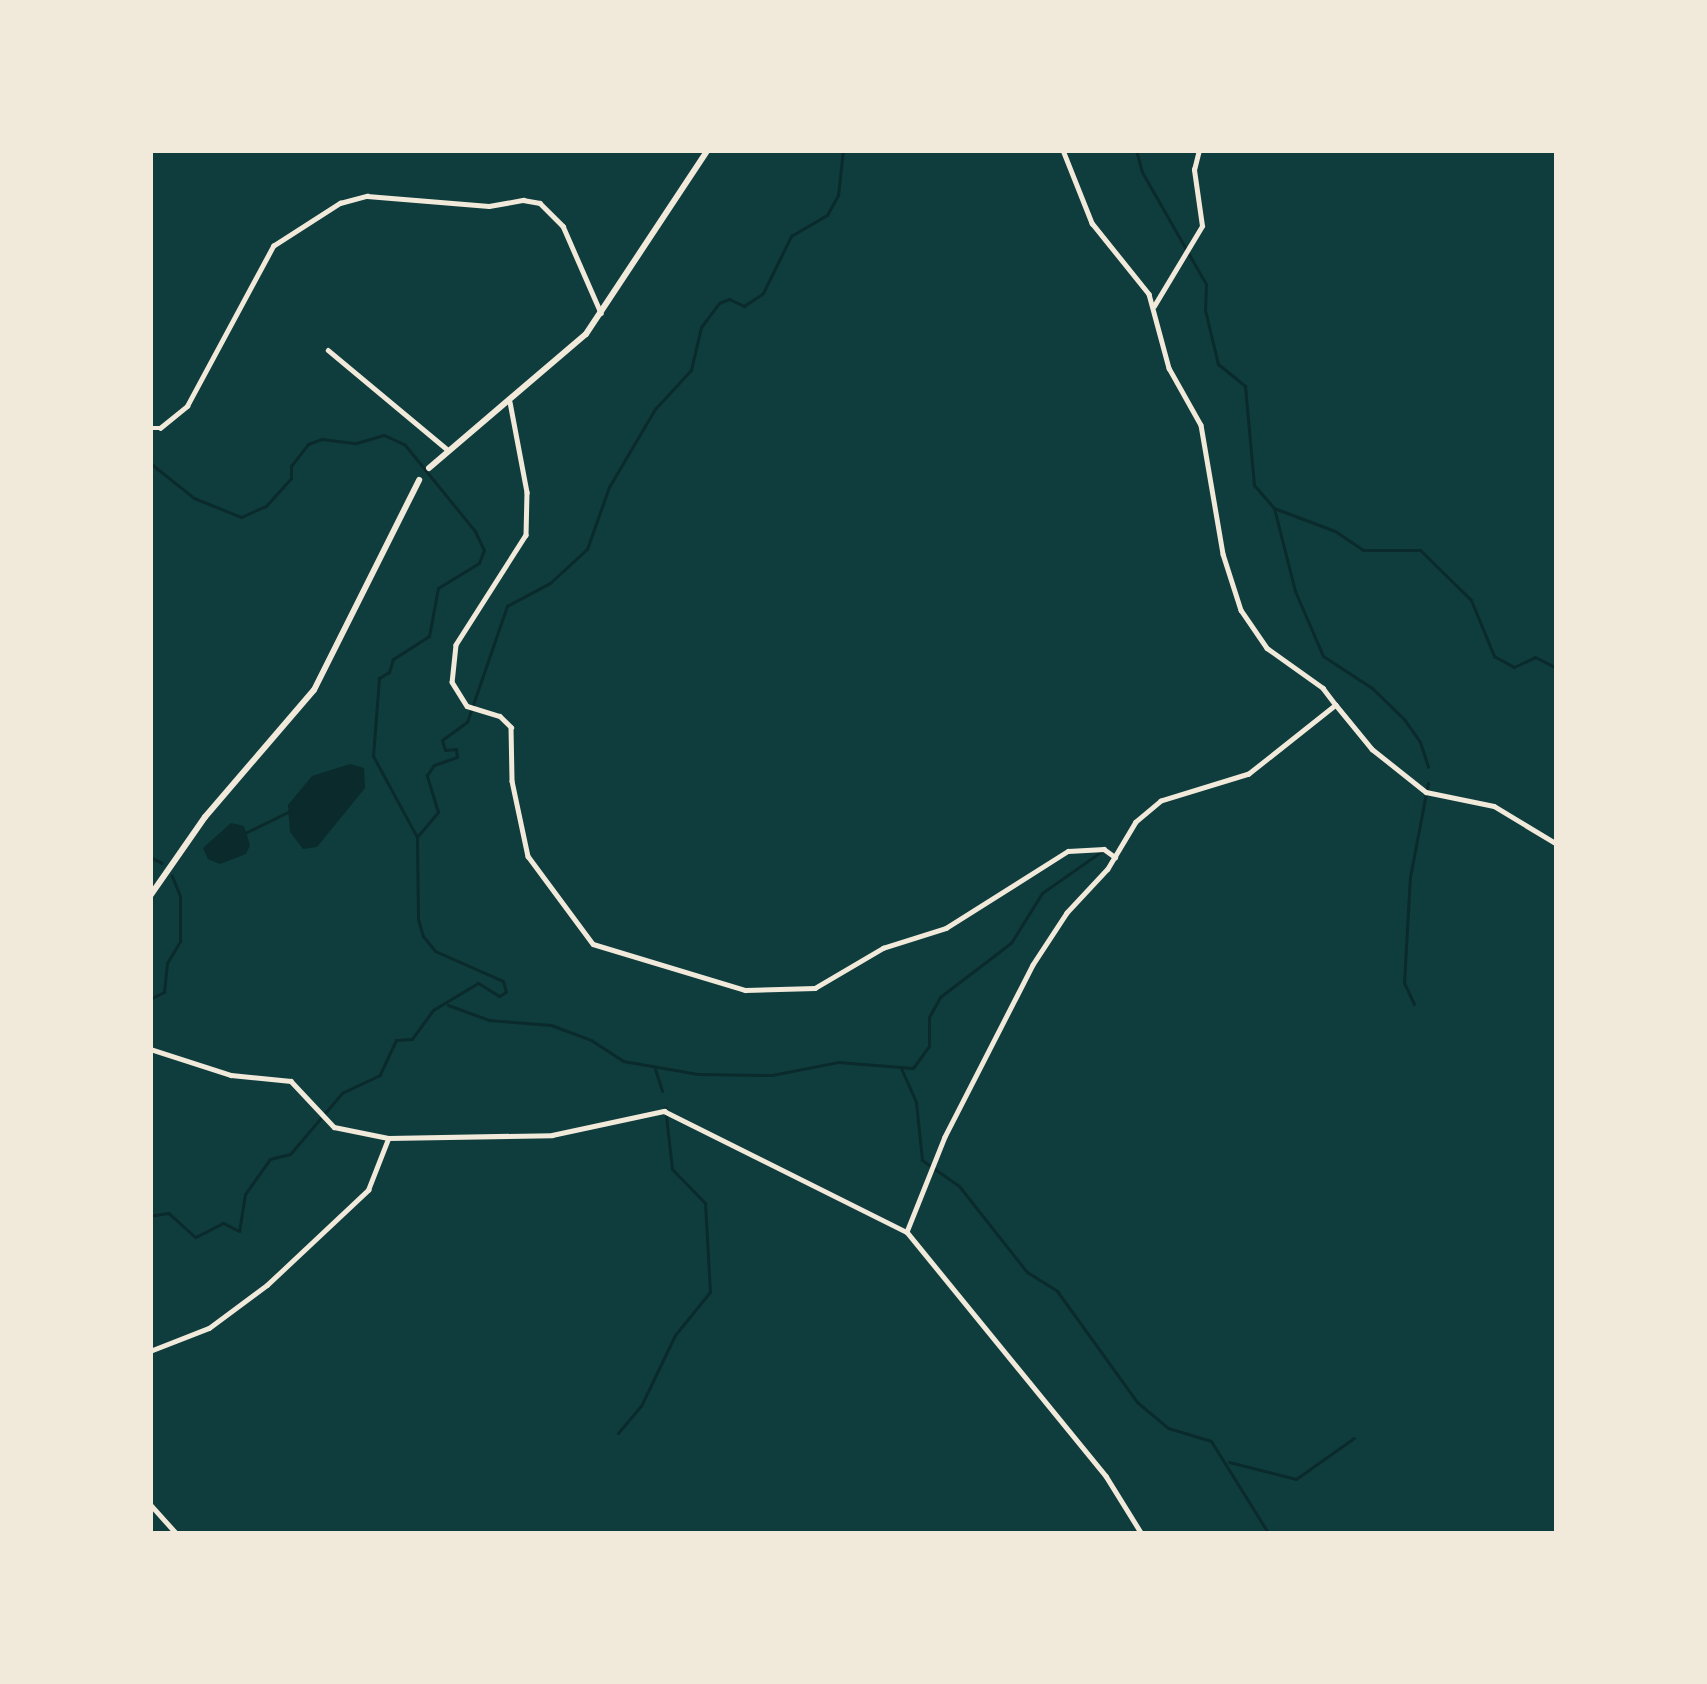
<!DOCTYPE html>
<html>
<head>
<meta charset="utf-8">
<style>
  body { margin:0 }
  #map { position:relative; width:1707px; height:1684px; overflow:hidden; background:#0f3d3e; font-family:Commissioner,sans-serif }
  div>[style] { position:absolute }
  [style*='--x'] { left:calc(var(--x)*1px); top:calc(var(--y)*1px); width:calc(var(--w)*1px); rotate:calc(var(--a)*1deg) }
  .water>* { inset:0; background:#0a2a2b }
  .stream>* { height:3px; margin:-1.5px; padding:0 1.5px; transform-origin:1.5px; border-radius:1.5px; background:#0a2a2b }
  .minor>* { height:4.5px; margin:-2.25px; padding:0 2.25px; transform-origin:2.25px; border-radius:2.25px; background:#f1e9da }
  .tertiary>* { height:6px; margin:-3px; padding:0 3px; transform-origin:3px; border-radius:3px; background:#f1e9da }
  span { translate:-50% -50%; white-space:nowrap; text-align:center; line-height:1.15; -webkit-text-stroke:9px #f1e9da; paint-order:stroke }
  .frame { position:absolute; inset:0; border:153px solid #f1e9da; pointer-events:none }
</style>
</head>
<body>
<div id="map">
  <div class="water">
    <div style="clip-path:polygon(350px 764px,364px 768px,365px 788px,317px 847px,303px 849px,290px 832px,288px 805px,312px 776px)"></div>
    <div style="clip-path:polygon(231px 823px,244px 826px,250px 845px,246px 854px,220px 864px,208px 859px,203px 848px)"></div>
  </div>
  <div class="stream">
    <div style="--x:1136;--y:150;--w:23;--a:75"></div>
    <div style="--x:1142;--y:172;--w:129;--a:60.3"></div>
    <div style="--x:1206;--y:284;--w:26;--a:92"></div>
    <div style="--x:1205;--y:310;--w:56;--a:76.5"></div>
    <div style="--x:1218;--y:364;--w:35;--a:39"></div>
    <div style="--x:1245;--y:386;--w:99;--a:84.8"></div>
    <div style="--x:1254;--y:485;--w:30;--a:49"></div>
    <div style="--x:1274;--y:508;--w:86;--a:75.8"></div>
    <div style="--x:1295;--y:591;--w:71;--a:66.7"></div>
    <div style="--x:1323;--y:656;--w:59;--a:33.1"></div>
    <div style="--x:1372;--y:688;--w:45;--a:44.1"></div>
    <div style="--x:1404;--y:719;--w:28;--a:55"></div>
    <div style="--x:1420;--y:742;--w:26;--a:72"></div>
    <div style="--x:150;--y:463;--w:56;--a:38.5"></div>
    <div style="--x:194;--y:498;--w:51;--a:22"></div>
    <div style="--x:241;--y:517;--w:27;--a:-24"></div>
    <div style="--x:266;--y:506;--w:38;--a:-48"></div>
    <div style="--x:291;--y:478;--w:12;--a:-90"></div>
    <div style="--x:291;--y:466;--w:28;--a:-52"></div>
    <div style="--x:308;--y:444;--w:15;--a:-20"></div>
    <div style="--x:322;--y:439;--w:34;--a:7"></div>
    <div style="--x:356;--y:443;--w:29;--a:-16"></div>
    <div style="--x:384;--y:435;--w:23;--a:25"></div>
    <div style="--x:405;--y:445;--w:111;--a:50.9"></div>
    <div style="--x:475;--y:531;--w:21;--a:65"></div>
    <div style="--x:484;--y:550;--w:14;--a:111"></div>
    <div style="--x:479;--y:563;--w:48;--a:148.6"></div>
    <div style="--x:438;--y:588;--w:49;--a:100.6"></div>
    <div style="--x:429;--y:636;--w:43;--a:147.4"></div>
    <div style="--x:393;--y:659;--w:14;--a:107"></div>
    <div style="--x:389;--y:672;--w:12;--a:149"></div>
    <div style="--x:379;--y:678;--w:78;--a:94.4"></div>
    <div style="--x:373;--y:756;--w:92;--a:61.5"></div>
    <div style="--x:417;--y:837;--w:82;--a:89.3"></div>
    <div style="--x:418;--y:919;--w:18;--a:74"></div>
    <div style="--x:423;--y:936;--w:19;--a:51"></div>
    <div style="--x:435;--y:951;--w:74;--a:23.8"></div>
    <div style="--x:503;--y:981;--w:11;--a:75"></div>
    <div style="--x:506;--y:992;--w:8;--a:150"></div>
    <div style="--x:499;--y:996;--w:25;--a:-148"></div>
    <div style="--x:478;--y:983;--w:52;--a:149"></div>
    <div style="--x:433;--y:1010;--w:36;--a:126"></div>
    <div style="--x:412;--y:1039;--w:16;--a:176"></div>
    <div style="--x:396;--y:1040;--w:38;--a:115"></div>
    <div style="--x:380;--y:1075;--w:42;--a:154.7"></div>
    <div style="--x:342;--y:1093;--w:80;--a:130.4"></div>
    <div style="--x:290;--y:1154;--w:21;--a:166"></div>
    <div style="--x:270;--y:1159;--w:43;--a:125.5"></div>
    <div style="--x:245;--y:1194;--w:37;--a:99"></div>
    <div style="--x:239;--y:1231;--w:18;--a:-153"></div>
    <div style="--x:223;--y:1223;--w:31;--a:153"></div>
    <div style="--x:195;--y:1237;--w:36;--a:-138"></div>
    <div style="--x:168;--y:1213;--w:18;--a:171"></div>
    <div style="--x:1274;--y:508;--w:65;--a:20.7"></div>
    <div style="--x:1335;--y:531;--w:34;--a:34"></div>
    <div style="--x:1363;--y:550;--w:57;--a:0"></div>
    <div style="--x:1420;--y:550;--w:71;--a:44.4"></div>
    <div style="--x:1471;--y:600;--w:61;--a:67.7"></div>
    <div style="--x:1494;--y:656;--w:23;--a:29"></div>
    <div style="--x:1514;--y:667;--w:23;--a:-25"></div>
    <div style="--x:1535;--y:657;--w:25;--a:27"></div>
    <div style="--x:245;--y:833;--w:50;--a:-26.1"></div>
    <div style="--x:417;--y:837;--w:33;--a:-50"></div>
    <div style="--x:438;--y:812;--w:39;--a:-107"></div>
    <div style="--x:427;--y:775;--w:12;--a:-55"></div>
    <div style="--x:434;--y:765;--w:24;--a:-19"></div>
    <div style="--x:457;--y:757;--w:8;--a:-97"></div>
    <div style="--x:456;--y:749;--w:11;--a:175"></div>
    <div style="--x:445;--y:750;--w:10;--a:-107"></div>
    <div style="--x:442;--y:740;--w:31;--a:-36"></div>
    <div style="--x:467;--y:722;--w:123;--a:-71"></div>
    <div style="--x:507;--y:606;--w:49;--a:-28.1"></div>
    <div style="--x:550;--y:583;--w:50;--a:-42.6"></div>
    <div style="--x:587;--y:549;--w:66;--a:-70.5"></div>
    <div style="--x:609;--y:487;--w:91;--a:-59.5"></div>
    <div style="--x:655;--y:409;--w:53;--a:-47.3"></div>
    <div style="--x:691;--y:370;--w:44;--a:-76.9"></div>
    <div style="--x:701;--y:327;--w:30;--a:-53"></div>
    <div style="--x:719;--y:303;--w:11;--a:-22"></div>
    <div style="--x:729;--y:299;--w:17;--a:25"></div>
    <div style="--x:744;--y:306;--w:23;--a:-34"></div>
    <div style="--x:763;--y:293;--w:64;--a:-63.8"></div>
    <div style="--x:791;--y:236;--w:42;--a:-30.3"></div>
    <div style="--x:827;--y:215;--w:23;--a:-61"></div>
    <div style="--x:838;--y:195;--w:45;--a:-83.7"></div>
    <div style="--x:150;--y:857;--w:13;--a:27"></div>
    <div style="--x:150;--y:999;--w:16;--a:-27"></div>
    <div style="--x:164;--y:992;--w:29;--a:-84"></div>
    <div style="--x:167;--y:963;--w:26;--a:-59"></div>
    <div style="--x:180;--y:941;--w:45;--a:-90"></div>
    <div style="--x:180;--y:896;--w:22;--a:-112"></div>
    <div style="--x:1414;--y:1004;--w:23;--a:-115"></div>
    <div style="--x:1404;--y:983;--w:106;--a:-86.8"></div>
    <div style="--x:1410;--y:877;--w:96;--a:-79.2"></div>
    <div style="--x:448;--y:1005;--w:44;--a:20.1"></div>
    <div style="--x:489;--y:1020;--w:62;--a:4.6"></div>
    <div style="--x:551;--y:1025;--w:43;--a:20.6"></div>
    <div style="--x:591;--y:1040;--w:38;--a:33"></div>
    <div style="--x:623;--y:1061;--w:76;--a:9.8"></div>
    <div style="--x:698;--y:1074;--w:74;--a:0.8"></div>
    <div style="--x:772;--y:1075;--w:67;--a:-11.1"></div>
    <div style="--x:838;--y:1062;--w:75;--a:4.6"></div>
    <div style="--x:913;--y:1068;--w:27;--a:-54"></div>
    <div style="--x:929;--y:1046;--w:29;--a:-90"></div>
    <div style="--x:929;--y:1017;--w:23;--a:-61"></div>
    <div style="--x:940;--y:997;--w:89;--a:-37.3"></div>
    <div style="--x:1011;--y:943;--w:59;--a:-58.2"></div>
    <div style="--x:1042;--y:893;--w:73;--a:-35"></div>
    <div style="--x:901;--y:1068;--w:37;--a:66"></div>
    <div style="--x:916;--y:1102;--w:58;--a:84.1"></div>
    <div style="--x:922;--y:1160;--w:45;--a:35.1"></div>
    <div style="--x:959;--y:1186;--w:110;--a:51.7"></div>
    <div style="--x:1027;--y:1272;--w:36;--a:32"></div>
    <div style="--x:1057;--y:1291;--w:137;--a:54.2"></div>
    <div style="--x:1137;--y:1402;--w:40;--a:40"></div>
    <div style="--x:1168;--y:1428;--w:45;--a:16.8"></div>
    <div style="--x:1211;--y:1441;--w:110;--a:58.1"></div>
    <div style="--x:655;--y:1069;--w:23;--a:72"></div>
    <div style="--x:618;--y:1433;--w:35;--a:-50"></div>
    <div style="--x:641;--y:1406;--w:79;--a:-64.4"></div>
    <div style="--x:675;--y:1335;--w:55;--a:-50.9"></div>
    <div style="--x:710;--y:1292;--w:89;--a:-93.2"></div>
    <div style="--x:705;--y:1203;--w:47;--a:-134.1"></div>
    <div style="--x:672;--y:1169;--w:62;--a:-96.4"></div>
    <div style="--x:1229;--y:1462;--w:69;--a:14.2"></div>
    <div style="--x:1296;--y:1479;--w:71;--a:-35.3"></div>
  </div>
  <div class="minor">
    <div style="--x:1063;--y:150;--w:79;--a:68.3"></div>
    <div style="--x:1092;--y:223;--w:91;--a:51.2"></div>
    <div style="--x:1149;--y:294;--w:77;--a:74.9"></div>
    <div style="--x:1169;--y:368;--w:65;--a:60.7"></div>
    <div style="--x:1201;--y:425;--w:131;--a:80.3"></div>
    <div style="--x:1223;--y:554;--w:59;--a:72.2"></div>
    <div style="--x:1241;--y:610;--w:46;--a:55.6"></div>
    <div style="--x:1267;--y:648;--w:69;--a:35.5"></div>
    <div style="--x:1323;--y:688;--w:21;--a:53"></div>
    <div style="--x:1336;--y:705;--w:111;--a:141.6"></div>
    <div style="--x:1249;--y:774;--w:92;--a:162.9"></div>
    <div style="--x:1161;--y:801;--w:33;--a:140"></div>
    <div style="--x:1136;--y:822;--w:55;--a:120.8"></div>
    <div style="--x:1108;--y:869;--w:60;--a:133"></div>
    <div style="--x:1067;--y:913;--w:62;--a:123.2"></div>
    <div style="--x:1033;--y:965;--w:193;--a:117.1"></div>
    <div style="--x:945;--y:1137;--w:102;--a:111.8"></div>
    <div style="--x:907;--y:1232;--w:315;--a:50.8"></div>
    <div style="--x:1106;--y:1476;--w:68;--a:58.2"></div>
    <div style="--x:1154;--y:306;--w:93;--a:-59"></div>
    <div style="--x:1202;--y:226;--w:57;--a:-98.1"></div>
    <div style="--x:1194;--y:170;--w:21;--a:-76"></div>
    <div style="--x:328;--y:350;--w:155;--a:39.8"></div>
    <div style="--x:510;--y:402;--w:92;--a:79.3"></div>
    <div style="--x:527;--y:492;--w:43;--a:91.3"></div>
    <div style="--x:526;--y:535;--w:130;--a:122.5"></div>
    <div style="--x:456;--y:645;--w:37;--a:96"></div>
    <div style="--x:452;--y:682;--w:28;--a:58"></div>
    <div style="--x:467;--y:706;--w:34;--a:17"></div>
    <div style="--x:500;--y:716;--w:16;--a:45"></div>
    <div style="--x:511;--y:727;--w:54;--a:88.9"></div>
    <div style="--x:512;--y:781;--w:77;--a:78"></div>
    <div style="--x:528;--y:856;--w:109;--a:53.5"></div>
    <div style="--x:593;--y:944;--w:159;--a:16.8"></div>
    <div style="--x:745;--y:990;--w:70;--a:-1.6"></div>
    <div style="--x:815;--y:988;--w:79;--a:-30.5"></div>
    <div style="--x:883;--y:948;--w:66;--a:-17.6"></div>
    <div style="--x:946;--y:928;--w:144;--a:-32.3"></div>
    <div style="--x:1068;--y:851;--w:36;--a:-3"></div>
    <div style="--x:1104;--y:849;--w:14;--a:36"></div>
    <div style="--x:150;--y:428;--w:10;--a:0"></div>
    <div style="--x:160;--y:428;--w:35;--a:-39"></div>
    <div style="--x:187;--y:406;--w:182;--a:-61.7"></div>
    <div style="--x:273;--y:246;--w:80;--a:-32.7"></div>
    <div style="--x:340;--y:203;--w:28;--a:-15"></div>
    <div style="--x:367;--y:196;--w:122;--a:4.7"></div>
    <div style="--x:489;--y:206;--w:35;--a:-10"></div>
    <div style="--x:523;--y:200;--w:17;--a:10"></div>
    <div style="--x:540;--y:203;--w:33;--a:45"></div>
    <div style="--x:563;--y:226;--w:95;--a:66.4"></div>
    <div style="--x:1336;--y:705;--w:57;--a:50.7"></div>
    <div style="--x:1372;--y:749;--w:69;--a:38.5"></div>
    <div style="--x:1426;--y:792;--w:69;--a:11.6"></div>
    <div style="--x:1494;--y:806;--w:74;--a:31.1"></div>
    <div style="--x:150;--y:1049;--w:85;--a:17.8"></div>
    <div style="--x:231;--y:1075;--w:60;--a:5.7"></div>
    <div style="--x:291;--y:1081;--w:63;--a:46.9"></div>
    <div style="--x:334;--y:1127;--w:55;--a:11.5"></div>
    <div style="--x:388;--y:1138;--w:164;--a:-1"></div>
    <div style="--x:552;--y:1135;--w:115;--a:-12.1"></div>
    <div style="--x:664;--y:1111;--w:271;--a:26.5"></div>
    <div style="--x:150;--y:1351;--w:63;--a:-21.3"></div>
    <div style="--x:209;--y:1328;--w:72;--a:-36.6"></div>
    <div style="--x:267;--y:1285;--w:139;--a:-43.2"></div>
    <div style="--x:368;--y:1190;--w:55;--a:-68.6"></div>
    <div style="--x:150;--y:1504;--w:40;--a:48"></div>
  </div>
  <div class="tertiary">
    <div style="--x:429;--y:468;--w:206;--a:-40.5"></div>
    <div style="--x:586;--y:334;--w:221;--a:-56.5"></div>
    <div style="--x:150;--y:896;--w:96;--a:-55.2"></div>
    <div style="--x:205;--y:817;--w:167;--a:-49.4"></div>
    <div style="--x:314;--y:690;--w:235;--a:-63.4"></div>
  </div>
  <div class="frame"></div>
</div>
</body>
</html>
